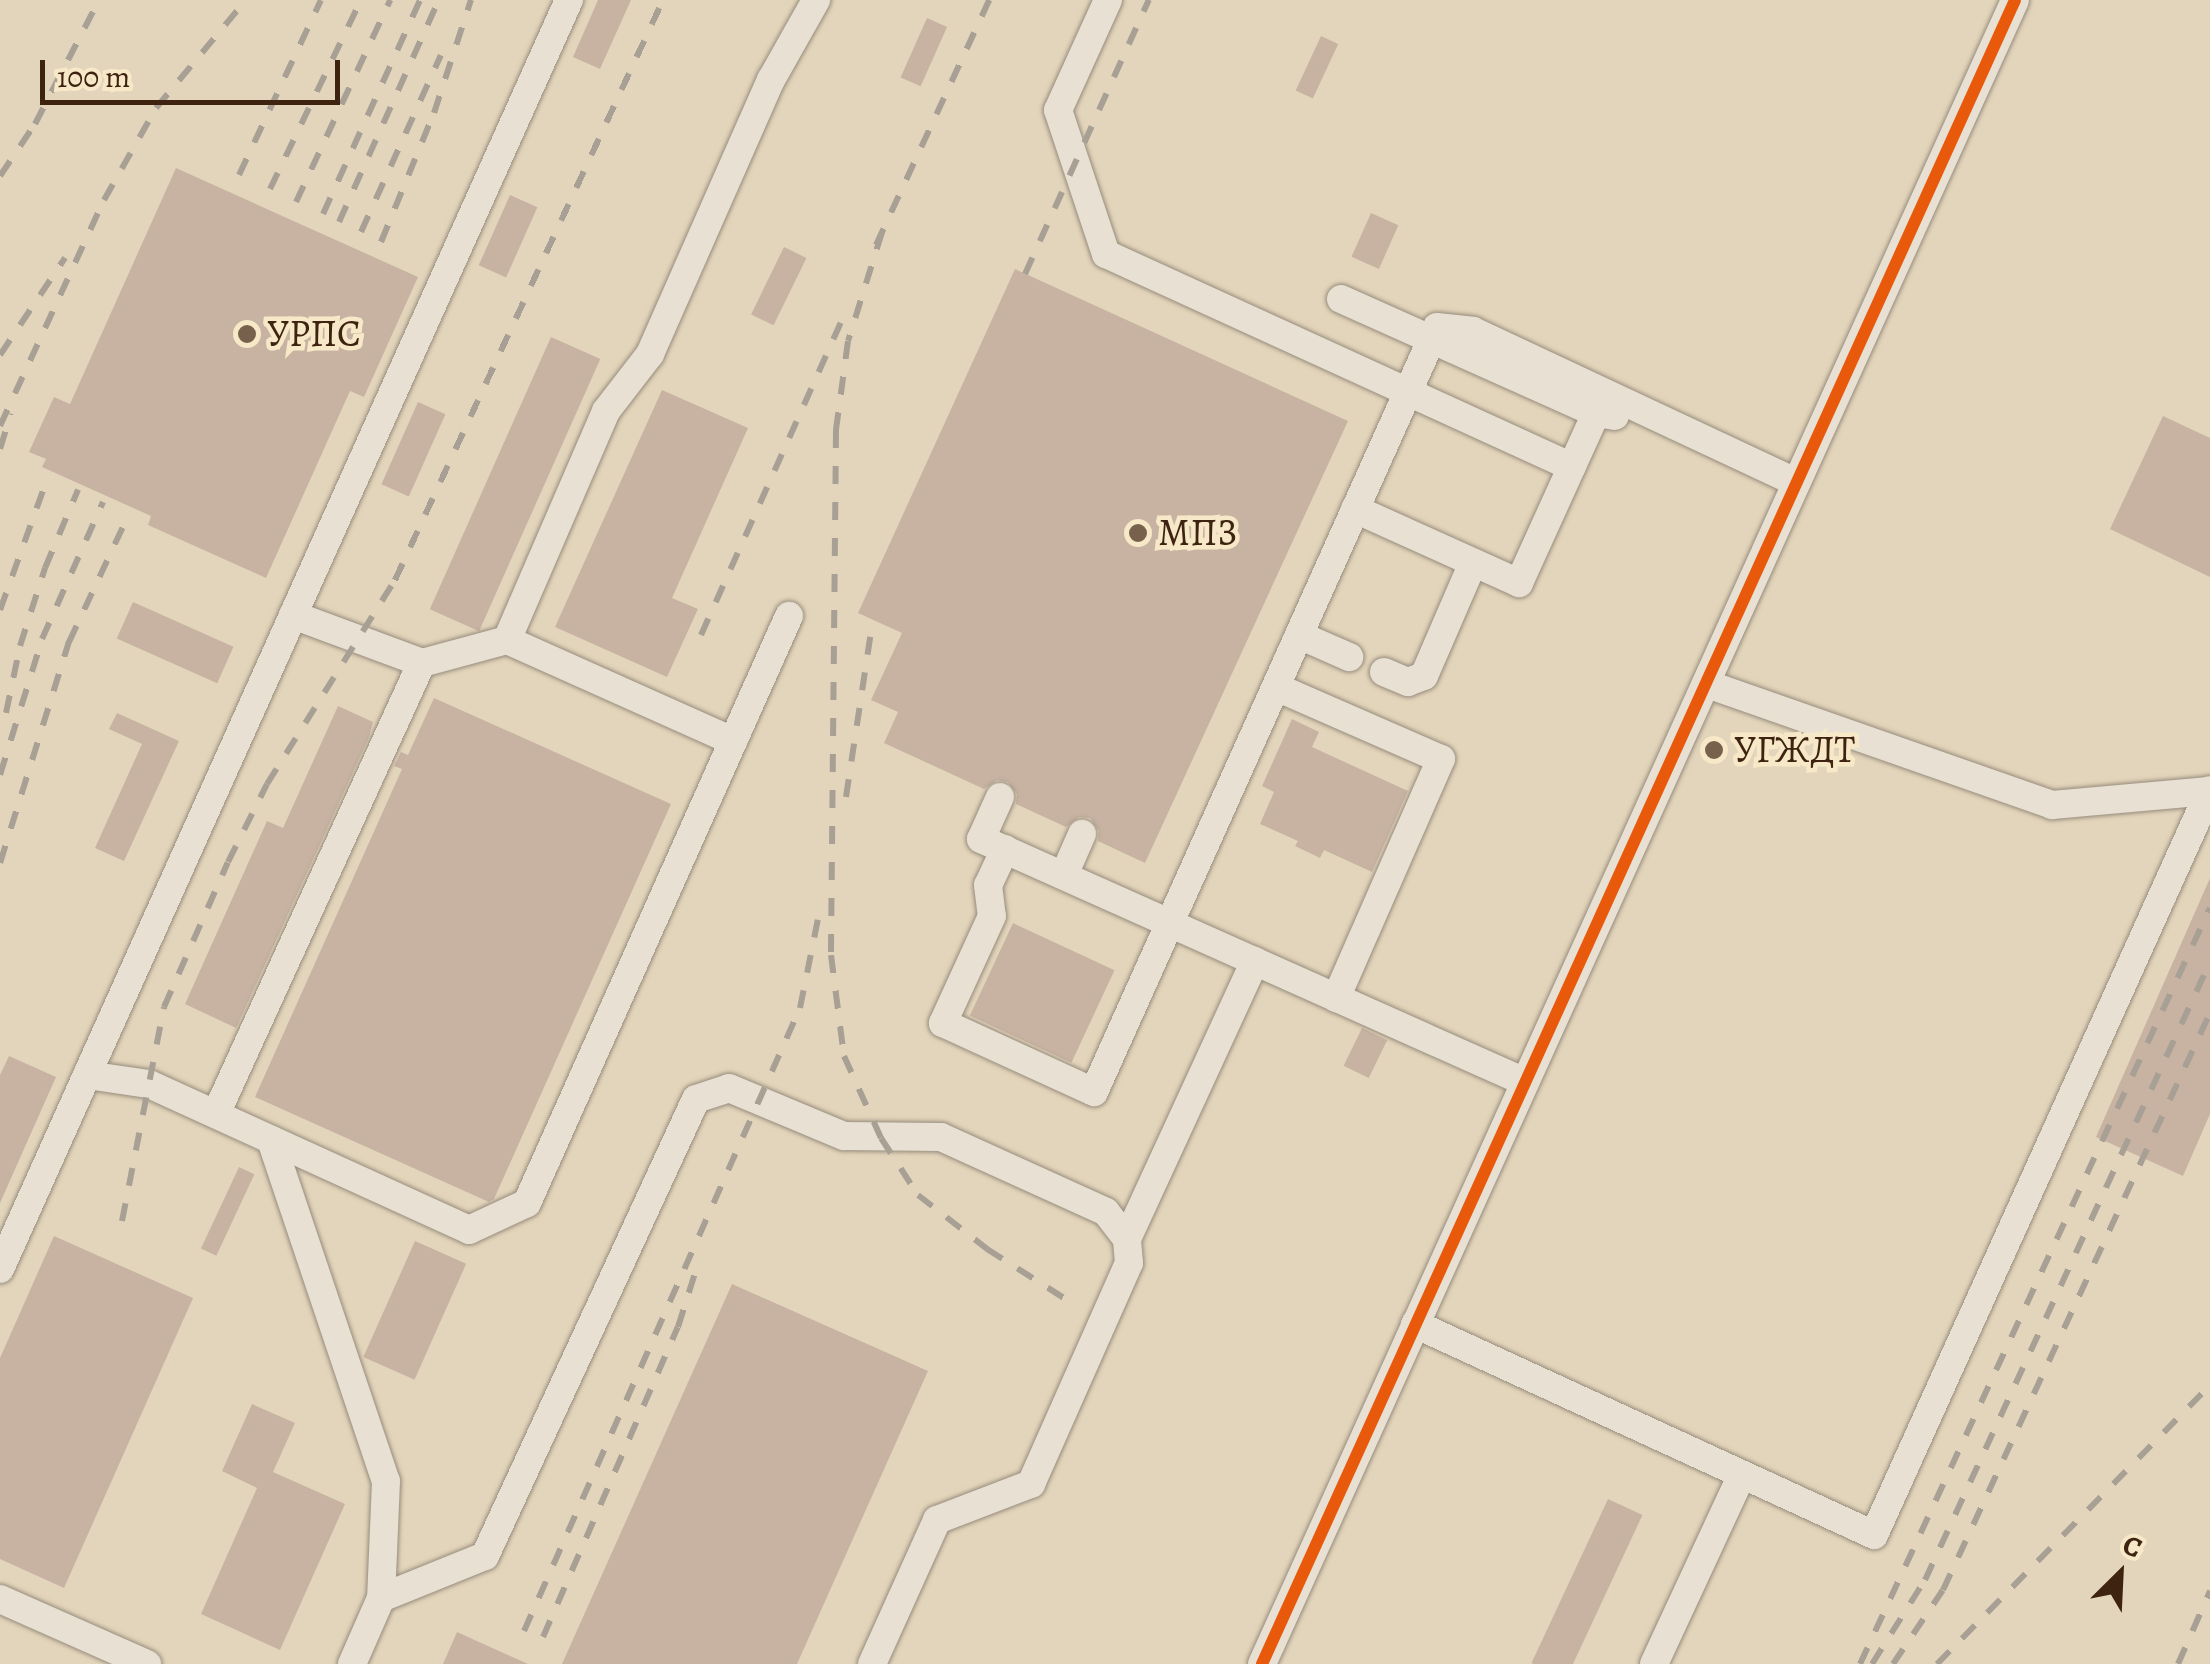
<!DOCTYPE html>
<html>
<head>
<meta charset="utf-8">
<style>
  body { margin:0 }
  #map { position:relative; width:2210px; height:1664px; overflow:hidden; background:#e3d5bb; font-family:Alegreya,serif }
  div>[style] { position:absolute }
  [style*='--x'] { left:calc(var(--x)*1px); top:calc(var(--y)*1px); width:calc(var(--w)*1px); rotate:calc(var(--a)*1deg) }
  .building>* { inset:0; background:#c8b3a3; transform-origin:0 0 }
  .roads { filter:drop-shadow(0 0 2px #978c7c) drop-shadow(0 0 2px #978c7c) }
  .minor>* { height:28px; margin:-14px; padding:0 14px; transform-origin:14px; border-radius:14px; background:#e7e0d3 }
  .rail>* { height:6px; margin-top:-3px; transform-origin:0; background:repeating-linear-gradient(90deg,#a8a094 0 18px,transparent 0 36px) }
  .cycleway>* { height:12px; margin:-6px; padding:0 6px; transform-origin:6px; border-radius:6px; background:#e8590c }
  .dots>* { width:28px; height:28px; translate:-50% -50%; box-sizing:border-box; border:5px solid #f7e8c8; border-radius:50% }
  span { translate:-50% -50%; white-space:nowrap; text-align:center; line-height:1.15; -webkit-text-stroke:9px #f7e8c8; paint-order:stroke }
  .poi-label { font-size:38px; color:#3d2310 }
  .left { translate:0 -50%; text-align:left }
  .north { position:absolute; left:2070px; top:1524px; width:100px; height:100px; -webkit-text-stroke:8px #f7e8c8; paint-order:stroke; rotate:24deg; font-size:28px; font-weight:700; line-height:40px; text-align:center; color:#3d2310 }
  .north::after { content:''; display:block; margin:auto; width:35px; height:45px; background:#3d2310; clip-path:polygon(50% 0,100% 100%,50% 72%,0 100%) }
  .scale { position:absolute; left:40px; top:60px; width:300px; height:45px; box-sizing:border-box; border:5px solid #3d2310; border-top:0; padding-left:12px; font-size:30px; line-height:35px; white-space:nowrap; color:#3d2310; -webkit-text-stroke:8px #f7e8c8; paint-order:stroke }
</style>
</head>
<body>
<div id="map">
  <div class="building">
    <div style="clip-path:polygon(598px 0,631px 0,600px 69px,573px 57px)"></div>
    <div style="left:927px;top:18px;width:22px;height:65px;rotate:24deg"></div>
    <div style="left:1321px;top:36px;width:19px;height:60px;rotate:25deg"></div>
    <div style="clip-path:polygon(176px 168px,418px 277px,364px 397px,350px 391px,266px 578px,148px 525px,151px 516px,42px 467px,46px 459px,29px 452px,54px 397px,70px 404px)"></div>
    <div style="left:510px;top:195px;width:30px;height:77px;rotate:24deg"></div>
    <div style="left:1371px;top:213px;width:30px;height:48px;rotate:24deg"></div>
    <div style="left:784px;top:247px;width:25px;height:75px;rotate:26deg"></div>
    <div style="clip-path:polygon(1015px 269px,1348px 421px,1145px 863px,1098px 841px,1099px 831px,1090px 818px,1079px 817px,1066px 827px,1016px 804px,1017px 794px,1008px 782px,997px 780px,984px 789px,884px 743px,898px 712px,871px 700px,902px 633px,858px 613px)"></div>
    <div style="left:551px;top:337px;width:54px;height:298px;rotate:24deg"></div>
    <div style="clip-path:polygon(662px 390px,748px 428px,672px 598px,698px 609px,667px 677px,555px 627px)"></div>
    <div style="left:418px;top:402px;width:30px;height:90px;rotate:24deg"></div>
    <div style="clip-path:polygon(2163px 416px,2210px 438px,2210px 577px,2110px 529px)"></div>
    <div style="left:133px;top:602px;width:110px;height:40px;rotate:24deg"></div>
    <div style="clip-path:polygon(434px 698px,671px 804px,494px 1199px,489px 1202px,255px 1097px,402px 769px,394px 766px,401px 752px,408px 755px)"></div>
    <div style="clip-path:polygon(338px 706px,373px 722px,369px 737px,236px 1028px,185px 1004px,267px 821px,283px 828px)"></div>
    <div style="clip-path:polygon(117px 713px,179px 741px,124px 861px,95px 848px,142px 744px,109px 729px)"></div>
    <div style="clip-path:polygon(1292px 719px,1319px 732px,1312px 747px,1408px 791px,1372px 872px,1324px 850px,1320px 858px,1295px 846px,1298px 841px,1260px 824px,1274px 792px,1262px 786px)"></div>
    <div style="clip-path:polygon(2210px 878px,2210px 1114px,2183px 1176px,2096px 1137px)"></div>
    <div style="left:1013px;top:923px;width:112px;height:102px;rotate:25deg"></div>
    <div style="left:1362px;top:1028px;width:28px;height:42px;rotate:26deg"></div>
    <div style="clip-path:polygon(9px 1056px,56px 1077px,0 1203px,0 1075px)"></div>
    <div style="left:239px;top:1167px;width:17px;height:90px;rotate:25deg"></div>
    <div style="clip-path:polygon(54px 1236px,193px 1298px,64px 1588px,0 1559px,0 1358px)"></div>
    <div style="left:415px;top:1241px;width:56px;height:127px;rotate:24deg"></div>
    <div style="clip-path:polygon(732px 1284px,928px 1371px,797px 1664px,562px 1664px)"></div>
    <div style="clip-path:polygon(252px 1404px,295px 1423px,273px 1472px,345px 1504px,280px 1650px,201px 1614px,257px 1488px,222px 1471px)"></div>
    <div style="left:1608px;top:1499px;width:38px;height:181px;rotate:25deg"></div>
    <div style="clip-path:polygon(457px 1632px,528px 1664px,443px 1664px)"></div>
  </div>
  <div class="roads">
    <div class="minor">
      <div style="--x:1108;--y:0;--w:121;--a:114.4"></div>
      <div style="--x:1058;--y:110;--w:152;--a:71.6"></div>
      <div style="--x:1106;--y:254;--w:512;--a:24.56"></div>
      <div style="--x:1341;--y:299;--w:279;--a:24.1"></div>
      <div style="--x:1596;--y:413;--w:19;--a:9"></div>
      <div style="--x:1355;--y:509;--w:180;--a:24.3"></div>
      <div style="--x:1519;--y:583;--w:187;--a:-65.6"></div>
      <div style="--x:293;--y:615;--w:138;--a:20.4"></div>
      <div style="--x:1299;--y:635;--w:55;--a:23.7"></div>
      <div style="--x:507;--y:640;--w:249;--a:-66.6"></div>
      <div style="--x:606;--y:411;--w:72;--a:-52.3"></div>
      <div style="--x:650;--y:354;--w:300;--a:-66.2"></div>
      <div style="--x:771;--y:80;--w:92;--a:-60.6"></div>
      <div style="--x:1384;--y:672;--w:26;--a:23"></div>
      <div style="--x:1408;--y:682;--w:17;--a:-21"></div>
      <div style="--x:1424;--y:676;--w:123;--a:-66.6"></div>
      <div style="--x:1707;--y:684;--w:366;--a:19.3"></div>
      <div style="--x:2052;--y:805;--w:158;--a:-5.1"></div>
      <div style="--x:1276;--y:687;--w:180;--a:23.6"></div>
      <div style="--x:1441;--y:759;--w:261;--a:113.7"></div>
      <div style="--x:1000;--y:797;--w:46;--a:114.3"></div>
      <div style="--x:981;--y:839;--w:596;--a:24.07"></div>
      <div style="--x:1005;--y:849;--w:40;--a:115"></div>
      <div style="--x:988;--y:885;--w:31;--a:83"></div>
      <div style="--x:992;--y:916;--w:118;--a:114.6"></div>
      <div style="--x:943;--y:1023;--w:166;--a:24.6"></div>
      <div style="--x:1094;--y:1092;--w:838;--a:-65.85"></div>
      <div style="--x:1437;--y:327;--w:36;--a:6"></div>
      <div style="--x:1473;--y:331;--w:357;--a:25.1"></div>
      <div style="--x:1064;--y:875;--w:45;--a:-66.3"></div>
      <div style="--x:87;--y:1075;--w:63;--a:8.3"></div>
      <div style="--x:149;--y:1084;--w:352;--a:24.5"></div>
      <div style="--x:469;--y:1230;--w:64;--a:-25"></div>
      <div style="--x:527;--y:1203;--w:643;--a:-65.95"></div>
      <div style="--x:216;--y:1114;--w:496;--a:-65.5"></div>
      <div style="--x:422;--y:663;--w:88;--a:-15.1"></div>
      <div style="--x:507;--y:640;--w:248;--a:24.1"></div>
      <div style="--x:271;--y:1140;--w:360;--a:71.4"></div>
      <div style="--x:386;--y:1481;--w:117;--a:92.4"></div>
      <div style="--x:0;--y:1269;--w:1391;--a:-65.85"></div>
      <div style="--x:1415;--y:1324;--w:505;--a:24.69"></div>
      <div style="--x:1874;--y:1535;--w:817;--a:-65.72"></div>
      <div style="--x:0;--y:1599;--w:161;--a:23.9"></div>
      <div style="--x:352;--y:1664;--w:72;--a:-66.3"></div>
      <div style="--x:381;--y:1598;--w:112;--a:-22"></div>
      <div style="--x:485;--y:1556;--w:503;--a:-65.22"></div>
      <div style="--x:696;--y:1099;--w:35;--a:-18"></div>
      <div style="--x:729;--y:1088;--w:125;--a:22.7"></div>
      <div style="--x:844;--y:1136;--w:97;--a:0.6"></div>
      <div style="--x:941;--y:1137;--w:181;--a:24.4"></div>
      <div style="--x:1106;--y:1212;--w:34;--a:52"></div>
      <div style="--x:872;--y:1664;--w:158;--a:-65.7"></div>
      <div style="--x:937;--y:1520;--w:101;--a:-21"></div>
      <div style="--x:1031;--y:1484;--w:242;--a:-66.1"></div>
      <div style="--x:1129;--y:1263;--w:24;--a:-95"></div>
      <div style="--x:1127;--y:1239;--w:306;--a:-65.3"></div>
      <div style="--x:1262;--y:1664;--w:1826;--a:-65.65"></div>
      <div style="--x:1654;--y:1664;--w:209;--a:-65.1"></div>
    </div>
  </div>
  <div class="rail">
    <div style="--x:239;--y:175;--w:193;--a:-64.9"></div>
    <div style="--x:0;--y:176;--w:63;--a:-56.1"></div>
    <div style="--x:35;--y:124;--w:140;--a:-62.7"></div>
    <div style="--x:270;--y:189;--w:210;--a:-64.3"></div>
    <div style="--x:296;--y:202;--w:223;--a:-65"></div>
    <div style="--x:323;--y:214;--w:235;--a:-65.6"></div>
    <div style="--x:339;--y:222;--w:243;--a:-65.8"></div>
    <div style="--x:361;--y:232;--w:194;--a:-65.7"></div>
    <div style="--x:882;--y:232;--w:114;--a:107.3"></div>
    <div style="--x:848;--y:341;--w:90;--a:97.7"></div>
    <div style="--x:836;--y:430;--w:525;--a:90.55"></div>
    <div style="--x:831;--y:955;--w:102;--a:82.7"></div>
    <div style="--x:844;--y:1056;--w:90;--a:65.7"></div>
    <div style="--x:881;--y:1138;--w:68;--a:57"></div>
    <div style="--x:918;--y:1195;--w:88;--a:38"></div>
    <div style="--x:987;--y:1249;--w:91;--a:32.5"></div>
    <div style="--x:381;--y:242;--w:139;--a:-67.7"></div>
    <div style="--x:434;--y:113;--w:119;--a:-71.9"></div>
    <div style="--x:876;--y:245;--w:270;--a:-65.2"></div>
    <div style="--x:1025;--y:274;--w:301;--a:-65.7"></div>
    <div style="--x:0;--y:355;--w:117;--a:-56.2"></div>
    <div style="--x:0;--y:426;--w:249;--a:-65.3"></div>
    <div style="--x:104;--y:200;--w:106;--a:-60.5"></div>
    <div style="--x:156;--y:108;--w:141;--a:-50.2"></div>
    <div style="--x:0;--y:449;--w:37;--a:-73"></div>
    <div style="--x:0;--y:610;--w:141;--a:-70.2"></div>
    <div style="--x:701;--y:635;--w:347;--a:-65.9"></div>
    <div style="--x:6;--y:713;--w:68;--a:-78.2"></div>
    <div style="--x:20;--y:646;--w:82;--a:-72.2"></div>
    <div style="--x:45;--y:568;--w:85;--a:-67.1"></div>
    <div style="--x:0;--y:775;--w:142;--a:-72.8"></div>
    <div style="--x:42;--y:639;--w:150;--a:-66"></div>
    <div style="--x:846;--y:797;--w:180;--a:-81.4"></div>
    <div style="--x:0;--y:863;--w:232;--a:-72.7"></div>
    <div style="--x:69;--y:642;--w:141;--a:-64.9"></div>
    <div style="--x:122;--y:1221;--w:218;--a:-78.9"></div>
    <div style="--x:164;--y:1007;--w:158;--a:-66.2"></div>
    <div style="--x:228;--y:862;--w:87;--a:-63.4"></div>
    <div style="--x:267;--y:784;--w:241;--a:-57.9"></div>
    <div style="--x:395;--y:580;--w:639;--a:-65.2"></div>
    <div style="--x:524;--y:1631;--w:681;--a:-66.11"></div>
    <div style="--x:800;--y:1008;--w:96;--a:-78.6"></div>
    <div style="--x:543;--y:1637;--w:338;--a:-66.5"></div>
    <div style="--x:678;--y:1327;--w:57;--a:-72.5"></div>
    <div style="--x:1860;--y:1664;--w:833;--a:-65.16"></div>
    <div style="--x:1872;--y:1664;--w:99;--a:-57.8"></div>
    <div style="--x:1925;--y:1580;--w:681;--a:-65.24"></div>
    <div style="--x:1893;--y:1664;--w:89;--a:-56"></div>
    <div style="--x:1943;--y:1590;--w:636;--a:-65.17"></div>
    <div style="--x:1937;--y:1664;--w:390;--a:-45.6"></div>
    <div style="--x:2178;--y:1664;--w:80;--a:-66.3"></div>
  </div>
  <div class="cycleway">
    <div style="--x:1262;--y:1664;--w:1826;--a:-65.65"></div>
  </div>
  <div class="dots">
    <div style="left:247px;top:334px;background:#77614c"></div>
    <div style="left:1138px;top:533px;background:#77614c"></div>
    <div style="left:1714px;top:750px;background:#77614c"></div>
  </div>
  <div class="poi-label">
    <span class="left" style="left:267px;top:334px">УРПС</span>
    <span class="left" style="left:1158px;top:533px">МПЗ</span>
    <span class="left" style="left:1734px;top:750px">УГЖДТ</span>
  </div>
  <div class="north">С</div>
  <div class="scale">100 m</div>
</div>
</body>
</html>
